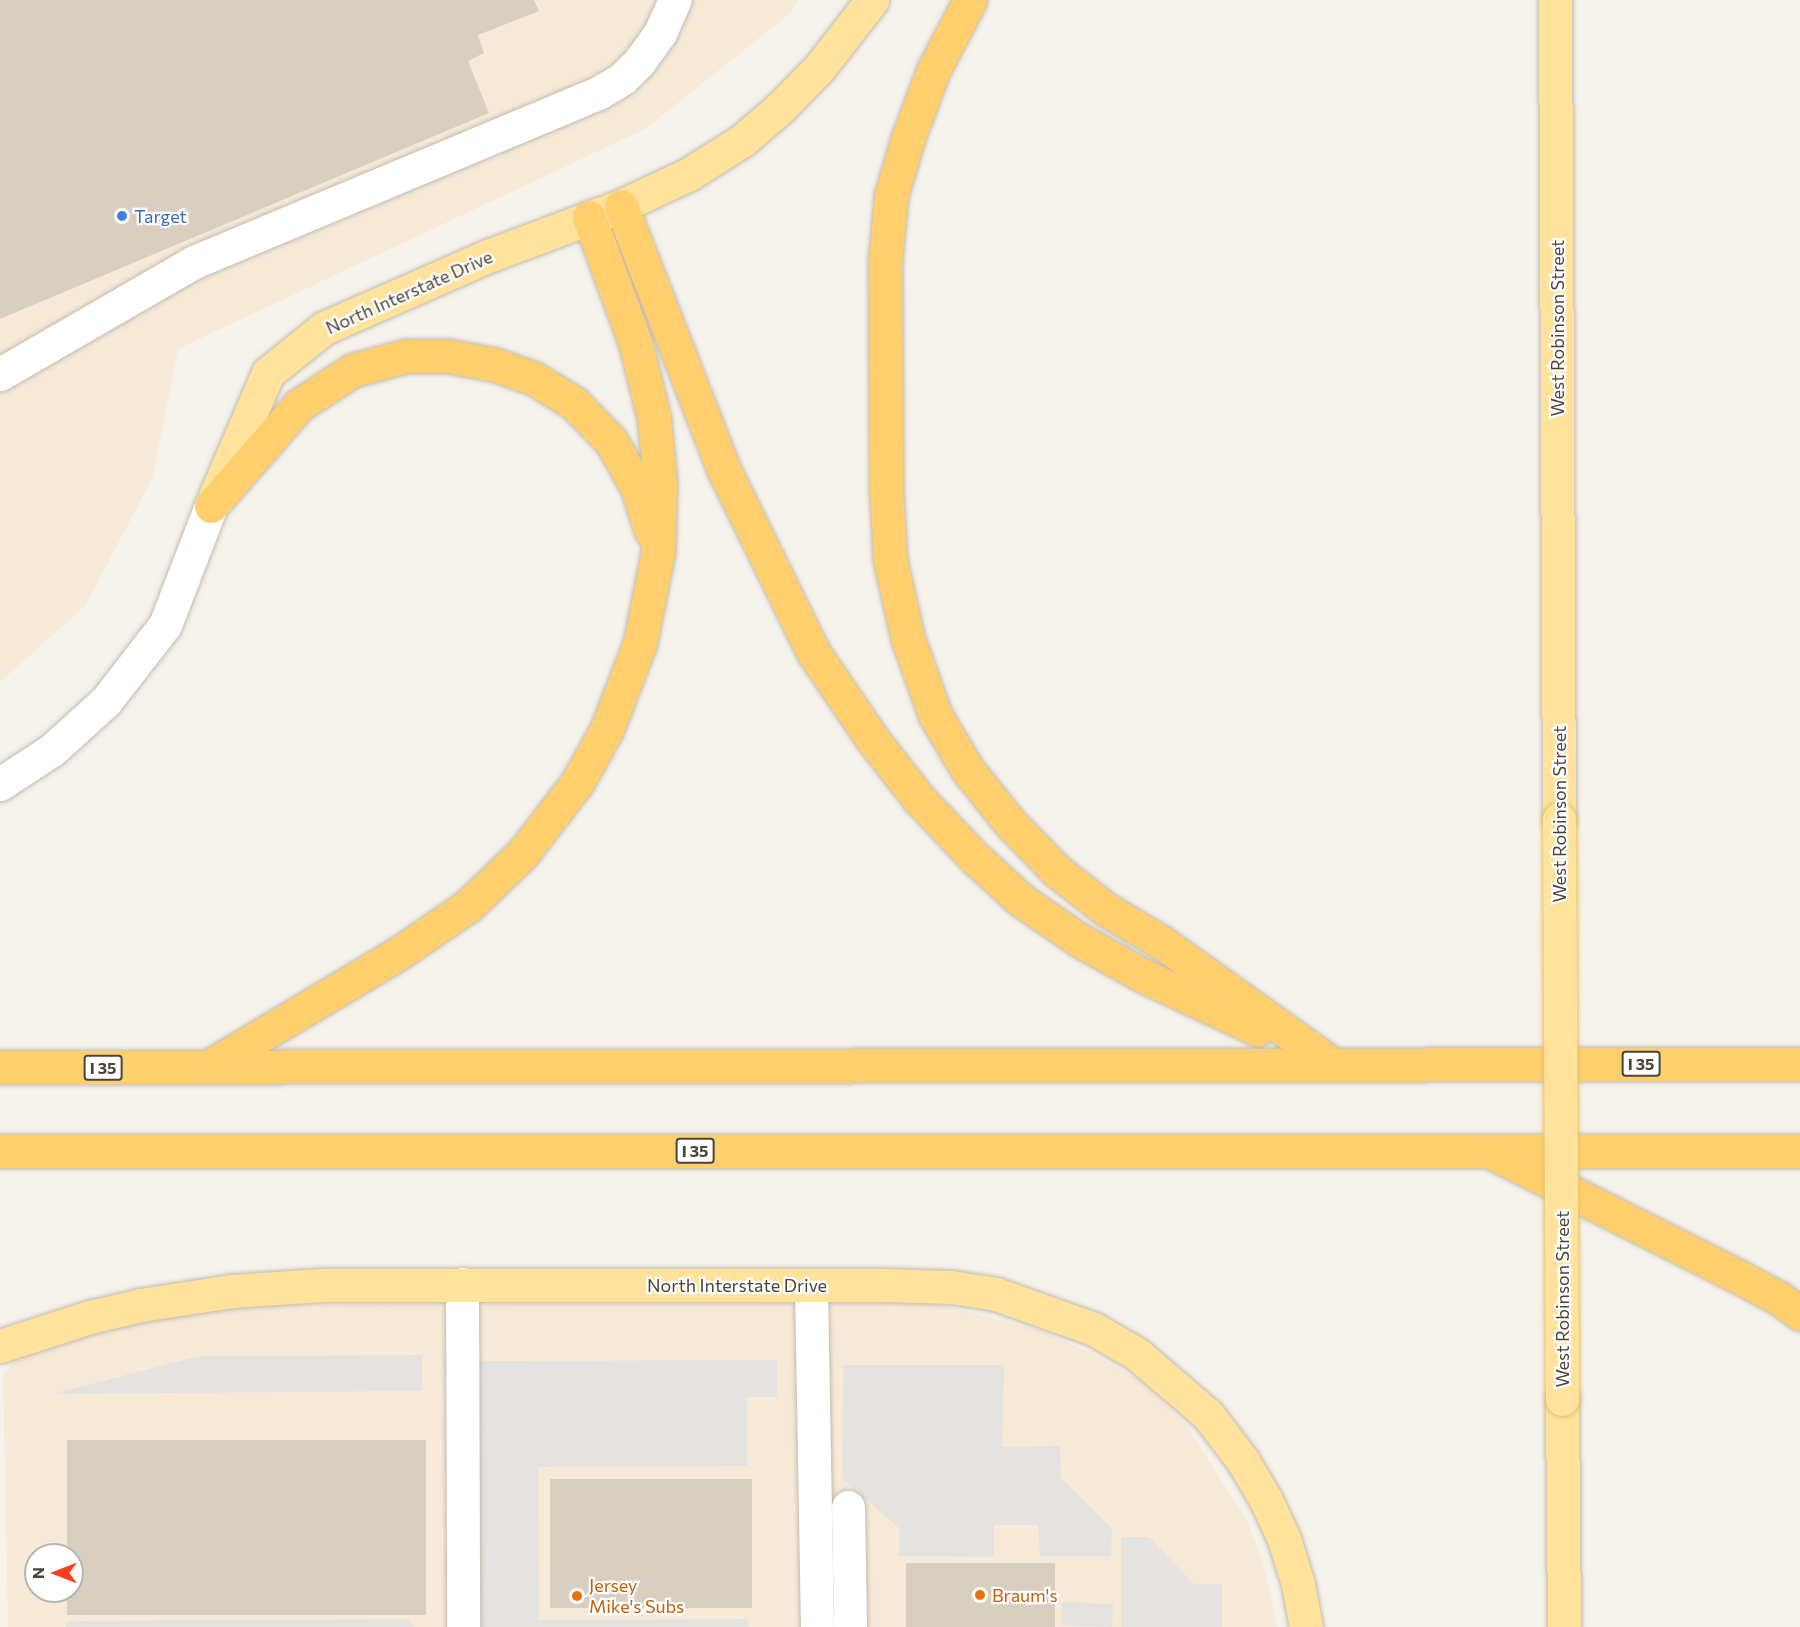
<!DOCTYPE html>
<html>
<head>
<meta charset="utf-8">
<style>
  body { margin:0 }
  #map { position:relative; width:1800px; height:1627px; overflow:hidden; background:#f6f3ec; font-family:Commissioner,sans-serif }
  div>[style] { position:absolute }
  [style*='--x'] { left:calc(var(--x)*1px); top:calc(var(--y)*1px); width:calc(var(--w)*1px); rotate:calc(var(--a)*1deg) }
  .commercial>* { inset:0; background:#f7ead8 }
  .parking>* { inset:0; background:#e5e3e0; transform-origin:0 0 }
  .building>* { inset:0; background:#d8cfc1; transform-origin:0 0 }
  .roads { filter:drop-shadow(0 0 2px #c2bbae) drop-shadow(0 0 2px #c2bbae) }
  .minor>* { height:33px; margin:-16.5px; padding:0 16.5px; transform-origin:16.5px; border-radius:16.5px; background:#fff }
  .major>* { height:33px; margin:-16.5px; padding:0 16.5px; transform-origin:16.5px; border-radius:16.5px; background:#ffe39c }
  .highway>* { height:33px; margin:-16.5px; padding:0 16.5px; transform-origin:16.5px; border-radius:16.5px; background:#ffcf6e }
  .bridges { filter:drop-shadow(0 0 2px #e6c16a) drop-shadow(0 0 2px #e6c16a) }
  .major-bridge>* { height:33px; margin:-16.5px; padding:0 16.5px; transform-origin:16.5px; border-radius:16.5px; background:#ffe39c }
  .dots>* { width:16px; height:16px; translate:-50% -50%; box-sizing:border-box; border:3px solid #fff; border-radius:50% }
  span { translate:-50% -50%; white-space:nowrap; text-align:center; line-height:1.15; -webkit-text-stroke:4.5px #fff; paint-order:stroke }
  .shield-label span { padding:2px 4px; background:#fff; border:2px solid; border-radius:4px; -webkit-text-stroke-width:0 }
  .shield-label { font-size:16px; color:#4b4439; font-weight:700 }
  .shop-label { font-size:18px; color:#366cbe }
  .left { translate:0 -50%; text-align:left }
  .street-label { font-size:18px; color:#4b4439 }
  .food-label { font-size:18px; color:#c56008 }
  .north { position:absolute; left:24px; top:1543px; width:60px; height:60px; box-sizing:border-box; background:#fff; border:2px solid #b7b4b0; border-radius:50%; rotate:270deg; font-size:16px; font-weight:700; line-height:24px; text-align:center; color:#4b4439 }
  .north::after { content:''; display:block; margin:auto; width:21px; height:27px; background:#fc3f1d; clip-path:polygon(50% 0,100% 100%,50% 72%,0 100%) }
</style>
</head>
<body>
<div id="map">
  <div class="commercial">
    <div style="clip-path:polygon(0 0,798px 0,789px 14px,645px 129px,178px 349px,153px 477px,85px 606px,0 682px)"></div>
    <div style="clip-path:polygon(evenodd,933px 1303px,1043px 1331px,1101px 1358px,1145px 1384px,1187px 1426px,1247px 1521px,1263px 1562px,1277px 1627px,8px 1627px,3px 1374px,18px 1358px,134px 1323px,179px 1314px,255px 1305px,933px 1303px,36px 1555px,72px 1555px,72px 1591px,36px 1591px,36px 1555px)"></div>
  </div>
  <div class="parking">
    <div style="clip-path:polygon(422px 1355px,422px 1391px,53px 1394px,199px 1356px)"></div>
    <div style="clip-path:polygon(777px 1360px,777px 1397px,747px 1397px,747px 1466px,538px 1467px,539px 1620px,748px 1619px,749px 1627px,473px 1627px,472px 1361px)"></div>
    <div style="clip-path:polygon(843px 1365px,1004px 1365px,1002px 1447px,1060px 1446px,1061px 1478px,1112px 1529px,1111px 1556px,1040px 1556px,1038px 1525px,994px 1525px,994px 1557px,899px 1556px,899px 1528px,842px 1478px)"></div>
    <div style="clip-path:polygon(1149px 1537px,1194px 1584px,1222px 1584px,1222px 1627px,1121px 1627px,1121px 1537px)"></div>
    <div style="left:1113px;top:1604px;width:23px;height:51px;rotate:92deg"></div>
    <div style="clip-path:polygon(407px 1619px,415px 1627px,66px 1627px,66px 1622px,76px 1621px)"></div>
  </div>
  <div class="building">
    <div style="clip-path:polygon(0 0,534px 0,539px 11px,478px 35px,484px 53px,468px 61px,489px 113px,0 319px)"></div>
    <div style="clip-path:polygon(67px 1440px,426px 1440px,426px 1615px,67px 1615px,67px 1591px,72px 1591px,72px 1555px,67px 1555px)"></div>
    <div style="left:550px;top:1479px;width:202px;height:129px"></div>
    <div style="left:906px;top:1563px;width:149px;height:64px"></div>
  </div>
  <div class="roads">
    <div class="minor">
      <div style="--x:0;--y:374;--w:224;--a:-30"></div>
      <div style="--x:194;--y:262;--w:440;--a:-22.7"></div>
      <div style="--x:600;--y:92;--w:27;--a:-31"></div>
      <div style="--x:623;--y:78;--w:23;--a:-45"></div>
      <div style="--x:639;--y:62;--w:36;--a:-54"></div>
      <div style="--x:660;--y:33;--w:36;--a:-66"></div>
      <div style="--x:0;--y:784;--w:62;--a:-33.2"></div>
      <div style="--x:52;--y:750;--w:73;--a:-42.2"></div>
      <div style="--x:106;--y:701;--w:96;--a:-52.2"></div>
      <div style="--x:165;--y:625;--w:128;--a:-68.9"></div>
      <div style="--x:462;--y:1284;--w:343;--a:89.8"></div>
      <div style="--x:811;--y:1285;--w:342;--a:89"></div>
      <div style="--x:848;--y:1507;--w:120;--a:89"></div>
    </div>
    <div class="major">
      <div style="--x:1555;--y:0;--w:819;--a:89.72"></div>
      <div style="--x:215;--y:496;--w:134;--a:-66.7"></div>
      <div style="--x:268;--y:373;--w:72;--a:-38.8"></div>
      <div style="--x:324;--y:328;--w:179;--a:-23.7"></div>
      <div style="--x:488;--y:256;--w:142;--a:-20.6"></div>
      <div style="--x:621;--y:206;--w:75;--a:-25.2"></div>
      <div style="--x:689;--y:174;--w:64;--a:-32.2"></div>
      <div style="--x:743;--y:140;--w:50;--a:-41"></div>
      <div style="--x:781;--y:107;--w:56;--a:-45.7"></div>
      <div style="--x:820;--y:67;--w:85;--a:-52.2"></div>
      <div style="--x:0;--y:1346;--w:95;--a:-17.9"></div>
      <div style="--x:90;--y:1317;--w:52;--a:-13.2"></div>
      <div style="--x:141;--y:1305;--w:91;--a:-8.8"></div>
      <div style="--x:231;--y:1291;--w:92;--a:-3.7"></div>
      <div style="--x:323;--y:1285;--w:563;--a:0"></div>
      <div style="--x:886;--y:1285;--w:65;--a:1.8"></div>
      <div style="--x:951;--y:1287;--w:46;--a:8.8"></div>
      <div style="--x:996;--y:1294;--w:104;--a:19.7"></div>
      <div style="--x:1094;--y:1329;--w:50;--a:30.2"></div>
      <div style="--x:1137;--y:1354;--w:94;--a:40.7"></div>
      <div style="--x:1208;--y:1415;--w:58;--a:52.7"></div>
      <div style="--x:1243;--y:1461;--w:45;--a:59.5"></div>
      <div style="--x:1266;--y:1500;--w:43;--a:65.2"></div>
      <div style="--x:1284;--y:1539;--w:47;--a:72.7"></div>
      <div style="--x:1298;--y:1584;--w:44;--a:79.5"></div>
      <div style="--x:1562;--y:1399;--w:228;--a:89.5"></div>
    </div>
    <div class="highway">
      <div style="--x:970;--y:0;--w:80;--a:117.5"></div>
      <div style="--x:933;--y:71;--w:72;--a:110.5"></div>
      <div style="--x:908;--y:138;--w:60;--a:106.3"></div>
      <div style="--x:891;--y:196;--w:66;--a:95.2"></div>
      <div style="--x:885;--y:262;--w:226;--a:89.7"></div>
      <div style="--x:886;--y:488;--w:72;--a:86.8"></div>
      <div style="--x:890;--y:560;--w:81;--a:77.2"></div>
      <div style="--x:908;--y:639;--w:81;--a:70.4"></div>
      <div style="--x:935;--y:715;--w:63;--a:59.3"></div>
      <div style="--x:967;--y:769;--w:70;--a:51.3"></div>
      <div style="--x:1011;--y:824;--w:66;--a:45.6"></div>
      <div style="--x:1057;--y:871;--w:63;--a:38"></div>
      <div style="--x:1107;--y:910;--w:63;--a:30.7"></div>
      <div style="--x:1161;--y:942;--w:210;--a:35.5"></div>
      <div style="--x:621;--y:206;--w:283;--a:68.7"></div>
      <div style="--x:724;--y:470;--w:203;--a:63.9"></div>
      <div style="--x:813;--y:652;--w:107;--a:55.7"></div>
      <div style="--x:873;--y:740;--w:75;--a:52.1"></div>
      <div style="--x:919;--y:799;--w:80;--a:46.5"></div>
      <div style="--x:974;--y:857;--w:64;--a:42.5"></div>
      <div style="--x:1021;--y:900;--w:70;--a:34.6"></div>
      <div style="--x:1079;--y:940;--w:77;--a:28.9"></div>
      <div style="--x:1146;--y:977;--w:123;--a:25.1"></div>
      <div style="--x:211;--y:506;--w:134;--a:-48.9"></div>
      <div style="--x:299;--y:405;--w:64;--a:-32.9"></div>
      <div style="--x:353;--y:370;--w:55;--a:-14.8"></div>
      <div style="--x:406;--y:356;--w:42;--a:0"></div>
      <div style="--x:448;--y:356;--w:49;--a:10.6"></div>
      <div style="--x:496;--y:365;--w:41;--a:19.7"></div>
      <div style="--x:535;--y:379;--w:46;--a:31.6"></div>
      <div style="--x:574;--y:403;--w:53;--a:45.8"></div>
      <div style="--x:611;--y:441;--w:53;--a:60.5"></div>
      <div style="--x:637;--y:487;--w:46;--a:72.3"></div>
      <div style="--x:0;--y:1067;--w:1800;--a:-0.1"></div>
      <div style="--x:208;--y:1067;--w:219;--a:-30.8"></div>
      <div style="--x:396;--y:955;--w:88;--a:-34.4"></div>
      <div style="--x:469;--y:905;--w:75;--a:-43.9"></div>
      <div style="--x:523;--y:853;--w:88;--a:-52.4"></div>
      <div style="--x:577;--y:783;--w:62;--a:-60.9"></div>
      <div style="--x:607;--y:729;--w:92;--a:-69"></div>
      <div style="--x:640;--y:643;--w:93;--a:-78.8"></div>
      <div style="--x:658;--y:552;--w:69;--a:-88.3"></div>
      <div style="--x:660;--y:483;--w:65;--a:-95.3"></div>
      <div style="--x:654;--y:418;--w:78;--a:-104"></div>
      <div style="--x:635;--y:342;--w:133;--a:-110.2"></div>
      <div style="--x:0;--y:1151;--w:1800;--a:0"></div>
      <div style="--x:1493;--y:1153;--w:278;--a:26.7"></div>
      <div style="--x:1741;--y:1278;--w:43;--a:27.8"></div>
      <div style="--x:1779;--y:1298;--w:26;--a:37"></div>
    </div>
  </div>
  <div class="bridges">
    <div class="major-bridge">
      <div style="--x:1559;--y:819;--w:580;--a:89.7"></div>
    </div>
  </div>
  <div class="dots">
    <div style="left:122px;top:216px;background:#3f7fe0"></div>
    <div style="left:980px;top:1595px;background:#e8710a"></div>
    <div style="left:577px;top:1596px;background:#e8710a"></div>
  </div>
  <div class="shield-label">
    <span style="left:1641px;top:1064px">I 35</span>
    <span style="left:103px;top:1068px">I 35</span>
    <span style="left:695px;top:1151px">I 35</span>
  </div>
  <div class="shop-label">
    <span class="left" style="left:134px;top:216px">Target</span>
  </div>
  <div class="street-label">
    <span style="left:409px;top:292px;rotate:-24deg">North Interstate Drive</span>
    <span style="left:1557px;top:328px;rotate:-90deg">West Robinson Street</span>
    <span style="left:1559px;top:814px;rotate:-90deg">West Robinson Street</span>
    <span style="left:737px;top:1285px">North Interstate Drive</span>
    <span style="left:1562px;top:1299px;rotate:-90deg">West Robinson Street</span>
  </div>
  <div class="food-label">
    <span class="left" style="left:589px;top:1596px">Jersey<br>Mike's Subs</span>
    <span class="left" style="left:992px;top:1595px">Braum's</span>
  </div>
  <div class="north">N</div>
</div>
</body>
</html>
